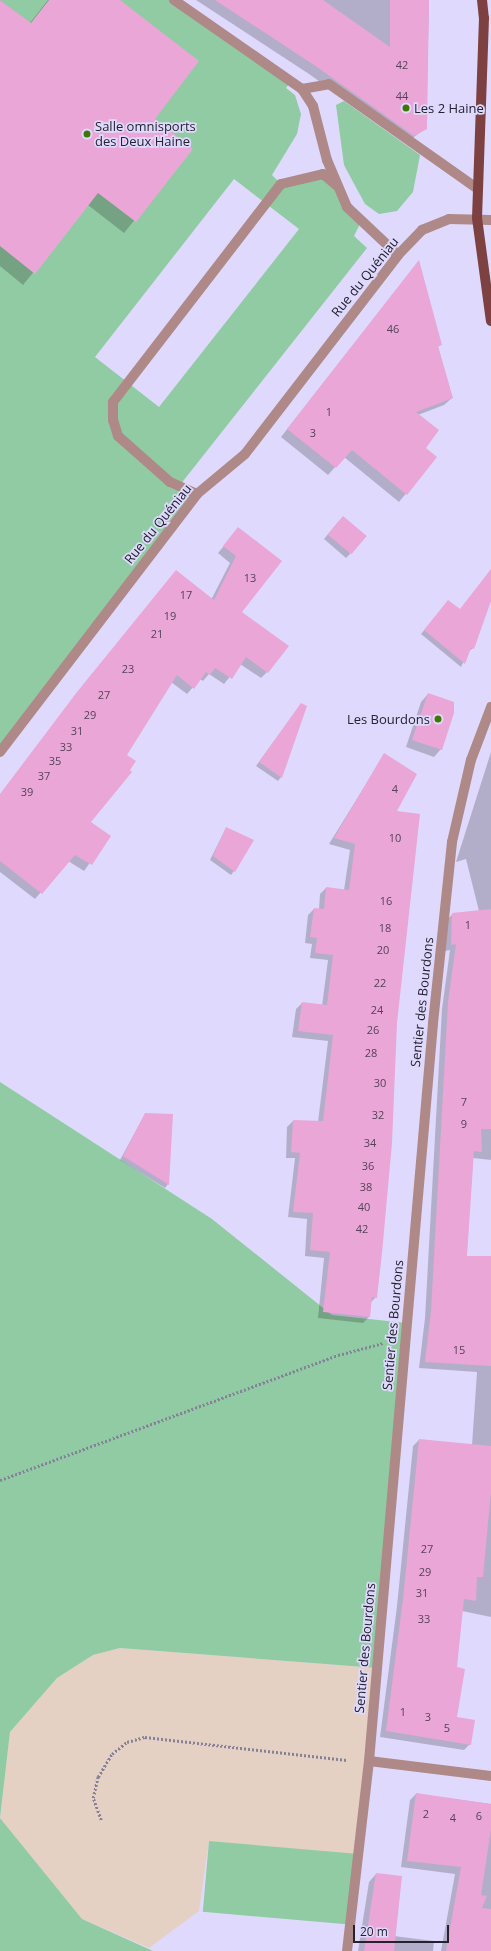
<!DOCTYPE html>
<html>
<head>
<meta charset="utf-8">
<style>
  body { margin:0 }
  #map { position:relative; width:491px; height:1951px; overflow:hidden; background:#dfdafd; font-family:"Open Sans",sans-serif }
  div>[style] { position:absolute }
  [style*='--x'] { left:calc(var(--x)*1px); top:calc(var(--y)*1px); width:calc(var(--w)*1px); rotate:calc(var(--a)*1deg) }
  .commercial>* { inset:0; background:#e5d1c3 }
  .green>* { inset:0; background:#91cba3; transform-origin:0 0 }
  .shadow>* { inset:0; background:#0003 }
  .building>* { inset:0; background:#e9a6d6; transform-origin:0 0 }
  .path>* { height:2.5px; margin-top:-1.25px; transform-origin:0; background:repeating-linear-gradient(90deg,#848199 0 2px,transparent 0 4px) }
  .lane>* { height:10px; margin:-5px; padding:0 5px; transform-origin:5px; border-radius:5px; background:#ae8988 }
  .street>* { height:10px; margin:-5px; padding:0 5px; transform-origin:5px; border-radius:5px; background:#ae8988 }
  .primary>* { height:10px; margin:-5px; padding:0 5px; transform-origin:5px; border-radius:5px; background:#7e4141 }
  .dots>* { width:11px; height:11px; translate:-50% -50%; box-sizing:border-box; border:2px solid #dfdafd; border-radius:50% }
  span { translate:-50% -50%; white-space:nowrap; text-align:center; line-height:1.15; -webkit-text-stroke:3.5px #dfdafd; paint-order:stroke }
  .number-label { font-size:11px; color:#554359 }
  .number-label span { -webkit-text-stroke-width:0 }
  .poi-label { font-size:13px; color:#24222f }
  .left { translate:0 -50%; text-align:left }
  .right { translate:-100% -50%; text-align:right }
  .street-label { font-size:13px; color:#24222f }
  .scale { position:absolute; left:353px; top:1925px; width:96px; height:18px; box-sizing:border-box; border:2px solid #24222f; border-top:0; padding-left:5px; font-size:12px; line-height:14px; white-space:nowrap; color:#24222f; -webkit-text-stroke:3px #dfdafd; paint-order:stroke }
</style>
</head>
<body>
<div id="map">
  <div class="commercial">
    <div style="clip-path:polygon(120px 1648px,377px 1668px,358px 1855px,209px 1841px,199px 1911px,149px 1948px,82px 1919px,0 1818px,10px 1732px,57px 1678px,93px 1655px)"></div>
  </div>
  <div class="green">
    <div style="clip-path:polygon(evenodd,0 0,174px 0,291px 81px,286px 88px,295px 95px,301px 114px,297px 134px,272px 175px,281px 184px,323px 174px,361px 222px,354px 236px,367px 248px,180px 485px,197px 494px,0 752px,0 0,234px 179px,299px 229px,159px 407px,95px 357px,234px 179px)"></div>
    <div style="clip-path:polygon(344px 101px,420px 155px,413px 192px,397px 211px,379px 214px,365px 204px,352px 180px,344px 165px,336px 105px)"></div>
    <div style="clip-path:polygon(0 1082px,212px 1219px,332px 1315px,406px 1323px,377px 1668px,120px 1648px,93px 1655px,57px 1678px,10px 1732px,0 1818px)"></div>
    <div style="clip-path:polygon(0 1818px,82px 1919px,153px 1951px,0 1951px)"></div>
    <div style="left:209px;top:1841px;width:150px;height:71px;rotate:5deg"></div>
  </div>
  <div class="shadow">
    <div style="clip-path:polygon(0 0,30px 23px,48px 0,119px 0,153px 120px,191px 150px,124px 233px,88px 205px,23px 285px,0 266px)"></div>
    <div style="clip-path:polygon(196px 0,429px 0,426px 128px,406px 143px,309px 74px)"></div>
    <div style="clip-path:polygon(418px 262px,441px 344px,438px 347px,452px 398px,444px 405px,418px 415px,424px 448px,436px 457px,399px 502px,344px 457px,328px 475px,281px 437px)"></div>
    <div style="clip-path:polygon(339px 521px,350px 554px,346px 558px,324px 539px)"></div>
    <div style="clip-path:polygon(239px 528px,240px 612px,267px 672px,261px 678px,240px 664px,224px 684px,209px 674px,203px 681px,200px 679px,187px 694px,171px 682px,126px 755px,90px 822px,109px 836px,84px 871px,68px 861px,35px 899px,0 872px,0 795px,211px 600px,230px 563px,218px 553px)"></div>
    <div style="clip-path:polygon(491px 570px,491px 600px,473px 648px,468px 652px,461px 667px,421px 634px,445px 605px,460px 610px)"></div>
    <div style="clip-path:polygon(428px 694px,441px 749px,434px 757px,406px 747px,421px 702px)"></div>
    <div style="clip-path:polygon(301px 704px,281px 777px,278px 781px,256px 766px)"></div>
    <div style="clip-path:polygon(491px 752px,491px 1160px,473px 1158px,466px 1256px,491px 1257px,491px 1617px,462px 1611px,456px 1668px,456px 1718px,470px 1744px,464px 1750px,380px 1737px,397px 1606px,413px 1446px,419px 1440px,472px 1445px,477px 1372px,419px 1368px,425px 1318px,442px 1009px,450px 950px,445px 951px,446px 920px,453px 914px,479px 911px,466px 859px,456px 862px)"></div>
    <div style="clip-path:polygon(384px 755px,396px 812px,396px 1023px,376px 1297px,370px 1303px,369px 1317px,363px 1323px,318px 1318px,324px 1258px,305px 1256px,307px 1219px,288px 1217px,295px 1158px,286px 1158px,287px 1127px,293px 1121px,318px 1122px,328px 1041px,292px 1037px,296px 1009px,302px 1003px,322px 1006px,328px 960px,310px 958px,312px 944px,305px 943px,308px 915px,314px 909px,319px 909px,320px 894px,326px 888px,344px 890px,350px 850px,329px 844px)"></div>
    <div style="clip-path:polygon(226px 828px,234px 871px,231px 875px,210px 860px)"></div>
    <div style="clip-path:polygon(145px 1114px,168px 1184px,165px 1188px,120px 1160px)"></div>
    <div style="clip-path:polygon(416px 1794px,491px 1804px,491px 1951px,441px 1951px,455px 1874px,401px 1867px,410px 1800px)"></div>
    <div style="clip-path:polygon(376px 1874px,394px 1936px,434px 1941px,433px 1951px,358px 1951px,369px 1882px)"></div>
  </div>
  <div class="building">
    <div style="clip-path:polygon(0 0,31px 23px,49px 0,120px 0,199px 61px,155px 119px,193px 149px,136px 222px,98px 193px,35px 274px,0 246px)"></div>
    <div style="clip-path:polygon(215px 0,323px 0,390px 47px,390px 0,429px 0,427px 129px,414px 136px,317px 67px)"></div>
    <div style="clip-path:polygon(419px 260px,442px 345px,438px 346px,453px 398px,416px 412px,439px 430px,426px 448px,437px 457px,407px 495px,352px 450px,336px 468px,287px 429px)"></div>
    <div style="left:343px;top:516px;width:31px;height:24px;rotate:40deg"></div>
    <div style="clip-path:polygon(238px 527px,282px 561px,242px 612px,289px 646px,268px 673px,246px 657px,232px 679px,215px 668px,210px 675px,206px 672px,194px 689px,177px 675px,127px 755px,136px 761px,130px 770px,132px 772px,91px 822px,111px 836px,92px 865px,75px 855px,42px 894px,0 861px,0 794px,77px 692px,176px 570px,214px 600px,236px 556px,223px 546px)"></div>
    <div style="clip-path:polygon(491px 569px,491px 601px,474px 649px,471px 648px,465px 664px,424px 630px,448px 600px,460px 609px)"></div>
    <div style="clip-path:polygon(428px 693px,454px 702px,454px 713px,442px 750px,412px 740px)"></div>
    <div style="clip-path:polygon(301px 703px,307px 706px,282px 778px,259px 762px)"></div>
    <div style="clip-path:polygon(384px 753px,417px 774px,397px 811px,420px 814px,397px 1023px,392px 1143px,382px 1253px,377px 1298px,372px 1297px,370px 1317px,323px 1312px,330px 1252px,310px 1250px,313px 1213px,293px 1212px,300px 1153px,291px 1152px,293px 1120px,323px 1121px,333px 1035px,298px 1031px,302px 1002px,327px 1005px,333px 955px,315px 953px,317px 938px,310px 937px,314px 908px,324px 909px,326px 887px,349px 890px,355px 844px,334px 838px)"></div>
    <div style="clip-path:polygon(226px 827px,254px 840px,235px 872px,213px 856px)"></div>
    <div style="clip-path:polygon(491px 909px,491px 1129px,481px 1129px,482px 1152px,474px 1151px,467px 1256px,491px 1256px,491px 1366px,425px 1362px,431px 1311px,448px 1002px,456px 944px,451px 945px,452px 913px)"></div>
    <div style="clip-path:polygon(145px 1113px,173px 1114px,169px 1185px,123px 1156px)"></div>
    <div style="clip-path:polygon(419px 1439px,491px 1446px,491px 1491px,483px 1577px,477px 1577px,476px 1601px,464px 1599px,457px 1667px,465px 1669px,457px 1717px,475px 1720px,471px 1745px,386px 1731px,403px 1599px)"></div>
    <div style="clip-path:polygon(416px 1793px,491px 1804px,491px 1829px,481px 1895px,487px 1896px,482px 1908px,491px 1909px,491px 1951px,446px 1951px,461px 1867px,407px 1861px)"></div>
    <div style="clip-path:polygon(376px 1873px,402px 1876px,394px 1951px,364px 1951px)"></div>
  </div>
  <div class="path">
    <div style="--x:0;--y:1480;--w:360;--a:-20.3"></div>
    <div style="--x:338;--y:1355;--w:47;--a:-14.9"></div>
    <div style="--x:101;--y:1820;--w:23;--a:-110"></div>
    <div style="--x:93;--y:1798;--w:22;--a:-77"></div>
    <div style="--x:98;--y:1777;--w:27;--a:-59"></div>
    <div style="--x:112;--y:1754;--w:19;--a:-39"></div>
    <div style="--x:127;--y:1742;--w:19;--a:-16"></div>
    <div style="--x:145;--y:1737;--w:203;--a:6.5"></div>
  </div>
  <div class="lane">
    <div style="--x:302;--y:89;--w:27;--a:-10"></div>
    <div style="--x:329;--y:84;--w:182;--a:35.2"></div>
    <div style="--x:197;--y:494;--w:30;--a:-156"></div>
    <div style="--x:170;--y:482;--w:69;--a:-138.5"></div>
    <div style="--x:118;--y:436;--w:17;--a:-107"></div>
    <div style="--x:113;--y:420;--w:18;--a:-90"></div>
    <div style="--x:113;--y:402;--w:275;--a:-52.4"></div>
    <div style="--x:281;--y:184;--w:43;--a:-13.4"></div>
    <div style="--x:323;--y:174;--w:17;--a:40"></div>
  </div>
  <div class="street">
    <div style="--x:174;--y:0;--w:156;--a:34.8"></div>
    <div style="--x:302;--y:89;--w:20;--a:57"></div>
    <div style="--x:313;--y:106;--w:56;--a:75.5"></div>
    <div style="--x:327;--y:160;--w:51;--a:66.9"></div>
    <div style="--x:347;--y:207;--w:70;--a:43.3"></div>
    <div style="--x:0;--y:752;--w:325;--a:-52.6"></div>
    <div style="--x:197;--y:494;--w:62;--a:-39.8"></div>
    <div style="--x:245;--y:454;--w:251;--a:-52.4"></div>
    <div style="--x:398;--y:255;--w:35;--a:-46"></div>
    <div style="--x:422;--y:230;--w:29;--a:-22"></div>
    <div style="--x:449;--y:219;--w:42;--a:1.4"></div>
    <div style="--x:369;--y:1761;--w:123;--a:7"></div>
    <div style="--x:347;--y:1951;--w:191;--a:-83.4"></div>
    <div style="--x:369;--y:1761;--w:741;--a:-85.04"></div>
    <div style="--x:433;--y:1023;--w:182;--a:-84"></div>
    <div style="--x:452;--y:842;--w:84;--a:-77"></div>
    <div style="--x:471;--y:760;--w:57;--a:-69.3"></div>
  </div>
  <div class="primary">
    <div style="--x:482;--y:0;--w:18;--a:84"></div>
    <div style="--x:484;--y:18;--w:200;--a:92"></div>
    <div style="--x:477;--y:218;--w:104;--a:82.3"></div>
  </div>
  <div class="dots">
    <div style="left:406px;top:108px;background:#3f7604"></div>
    <div style="left:87px;top:134px;background:#3f7604"></div>
    <div style="left:438px;top:719px;background:#3f7604"></div>
  </div>
  <div class="number-label">
    <span style="left:402px;top:65px">42</span>
    <span style="left:402px;top:96px">44</span>
    <span style="left:393px;top:329px">46</span>
    <span style="left:329px;top:412px">1</span>
    <span style="left:313px;top:433px">3</span>
    <span style="left:250px;top:578px">13</span>
    <span style="left:186px;top:595px">17</span>
    <span style="left:170px;top:616px">19</span>
    <span style="left:157px;top:634px">21</span>
    <span style="left:128px;top:669px">23</span>
    <span style="left:104px;top:695px">27</span>
    <span style="left:90px;top:715px">29</span>
    <span style="left:77px;top:731px">31</span>
    <span style="left:66px;top:747px">33</span>
    <span style="left:55px;top:761px">35</span>
    <span style="left:44px;top:776px">37</span>
    <span style="left:395px;top:789px">4</span>
    <span style="left:27px;top:792px">39</span>
    <span style="left:395px;top:838px">10</span>
    <span style="left:386px;top:901px">16</span>
    <span style="left:468px;top:925px">1</span>
    <span style="left:385px;top:928px">18</span>
    <span style="left:383px;top:950px">20</span>
    <span style="left:380px;top:983px">22</span>
    <span style="left:377px;top:1010px">24</span>
    <span style="left:373px;top:1030px">26</span>
    <span style="left:371px;top:1053px">28</span>
    <span style="left:380px;top:1083px">30</span>
    <span style="left:464px;top:1102px">7</span>
    <span style="left:378px;top:1115px">32</span>
    <span style="left:464px;top:1124px">9</span>
    <span style="left:370px;top:1143px">34</span>
    <span style="left:368px;top:1166px">36</span>
    <span style="left:366px;top:1187px">38</span>
    <span style="left:364px;top:1207px">40</span>
    <span style="left:362px;top:1229px">42</span>
    <span style="left:459px;top:1350px">15</span>
    <span style="left:427px;top:1549px">27</span>
    <span style="left:425px;top:1572px">29</span>
    <span style="left:422px;top:1593px">31</span>
    <span style="left:424px;top:1619px">33</span>
    <span style="left:403px;top:1712px">1</span>
    <span style="left:428px;top:1717px">3</span>
    <span style="left:447px;top:1728px">5</span>
    <span style="left:426px;top:1814px">2</span>
    <span style="left:479px;top:1816px">6</span>
    <span style="left:453px;top:1818px">4</span>
  </div>
  <div class="poi-label">
    <span class="left" style="left:414px;top:108px">Les 2 Haine</span>
    <span class="left" style="left:95px;top:134px">Salle omnisports<br>des Deux Haine</span>
    <span class="right" style="left:430px;top:719px">Les Bourdons</span>
  </div>
  <div class="street-label">
    <span style="left:365px;top:277px;rotate:-51deg">Rue du Quéniau</span>
    <span style="left:158px;top:524px;rotate:-51deg">Rue du Quéniau</span>
    <span style="left:422px;top:1002px;rotate:-84deg">Sentier des Bourdons</span>
    <span style="left:393px;top:1325px;rotate:-85deg">Sentier des Bourdons</span>
    <span style="left:365px;top:1648px;rotate:-85deg">Sentier des Bourdons</span>
  </div>
  <div class="scale">20 m</div>
</div>
</body>
</html>
